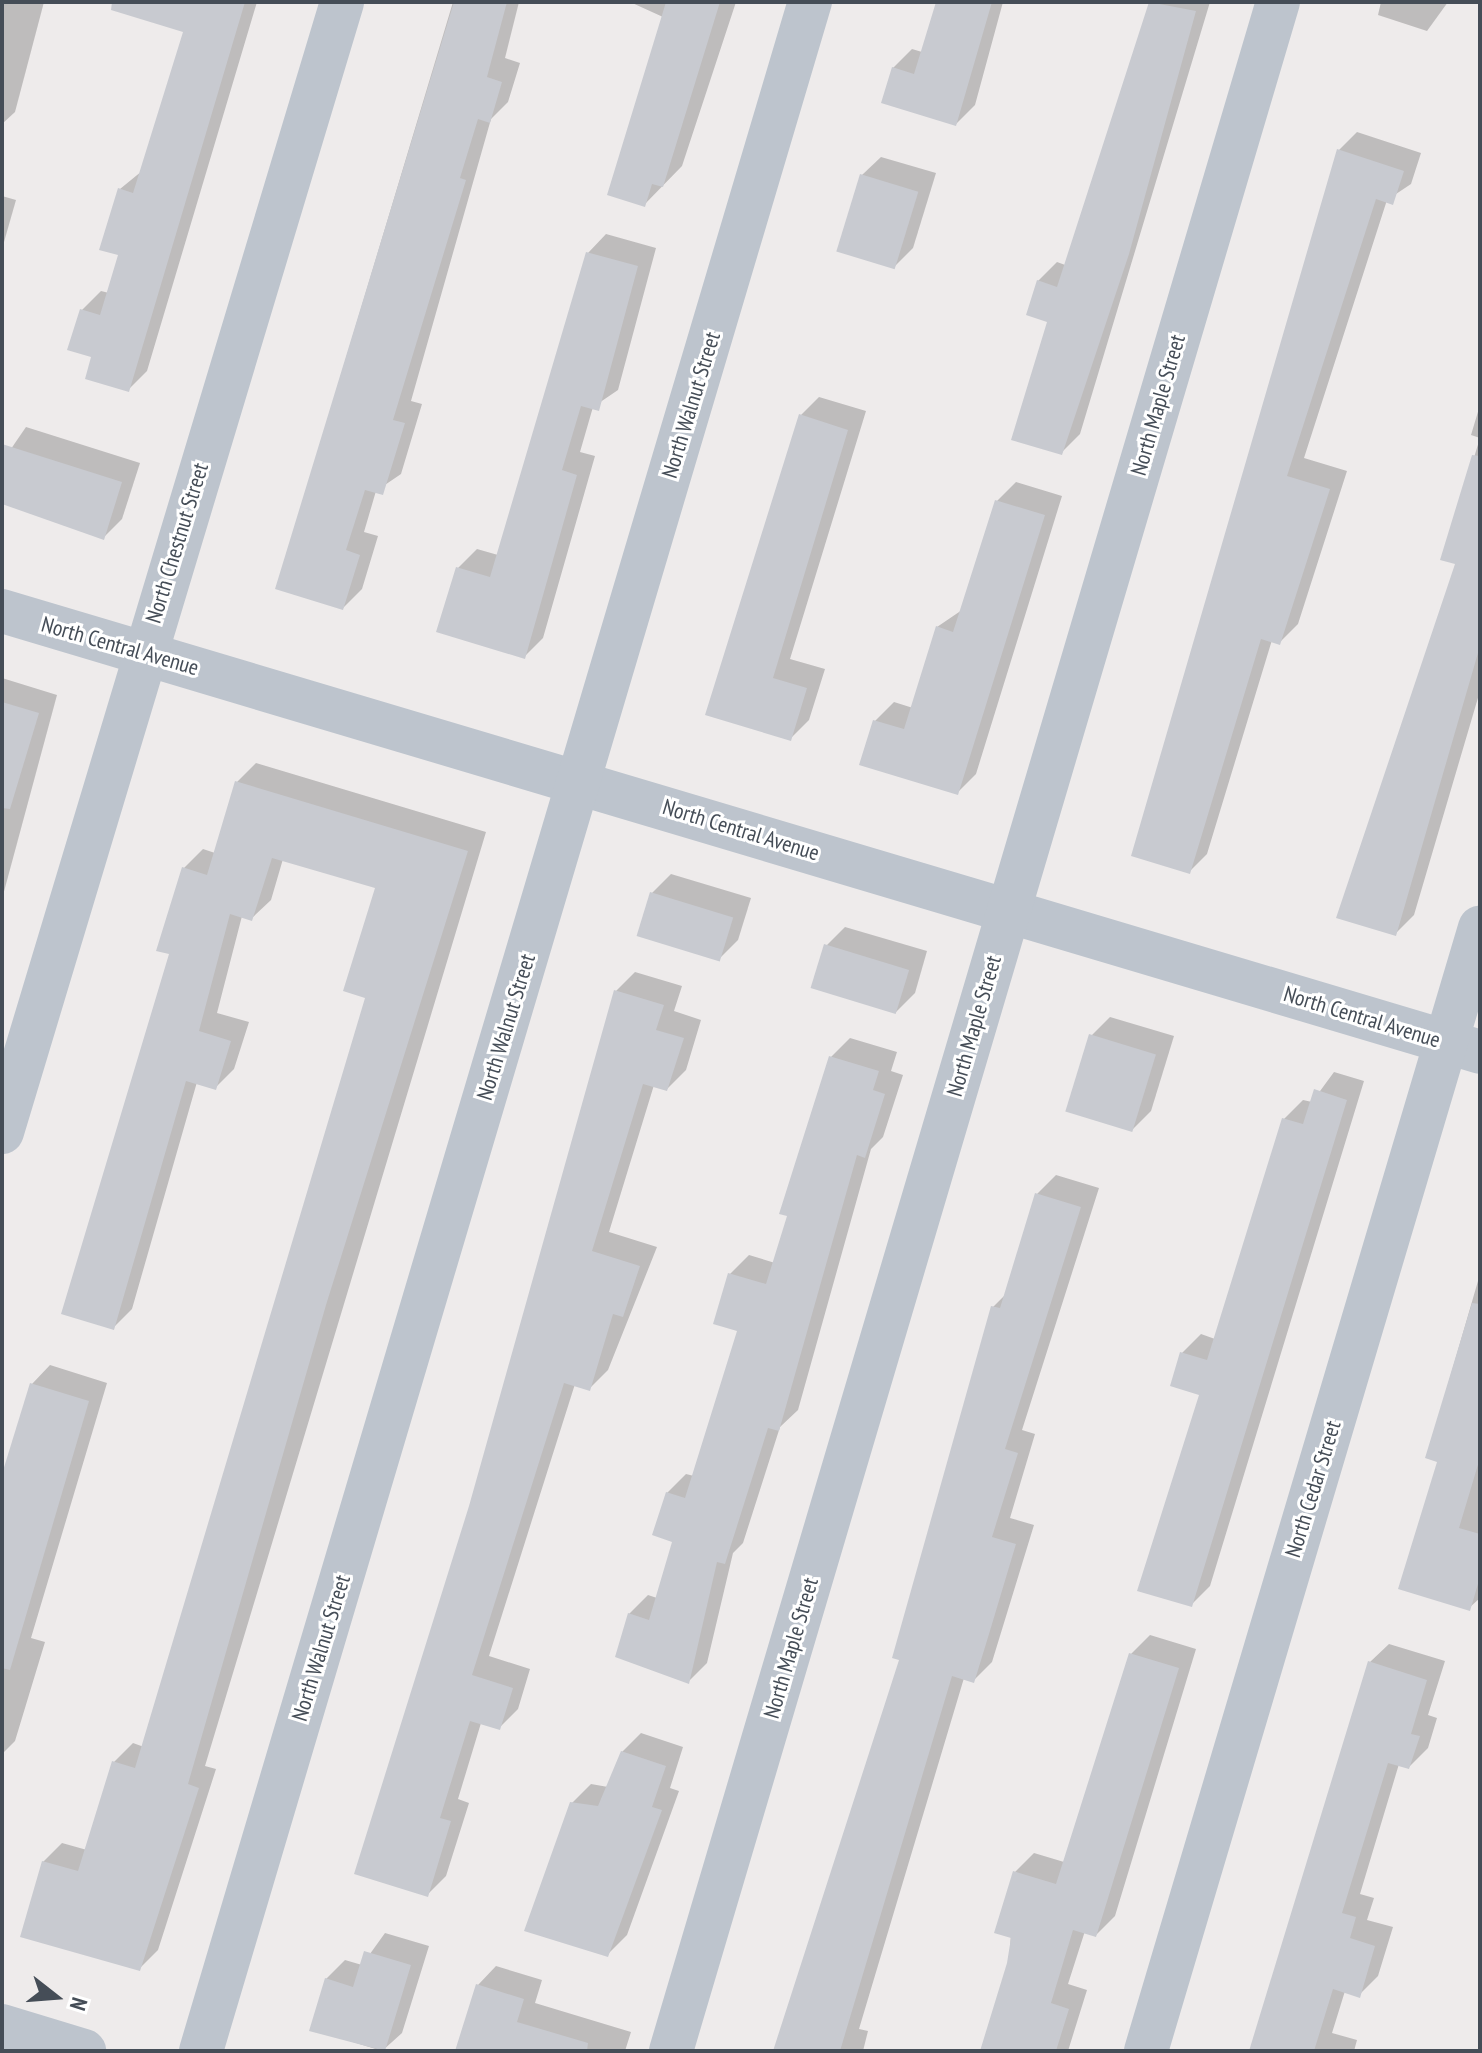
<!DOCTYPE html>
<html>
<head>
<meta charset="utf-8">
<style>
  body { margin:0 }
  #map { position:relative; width:1482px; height:2053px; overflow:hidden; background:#eeebeb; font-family:"PT Sans Narrow",sans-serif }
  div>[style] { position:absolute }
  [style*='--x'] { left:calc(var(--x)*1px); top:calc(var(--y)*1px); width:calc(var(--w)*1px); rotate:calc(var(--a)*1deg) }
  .shadow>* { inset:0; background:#0003 }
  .building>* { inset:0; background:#c8cad0; transform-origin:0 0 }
  .minor>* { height:44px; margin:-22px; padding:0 22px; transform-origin:22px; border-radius:22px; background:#bdc4cd }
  span { translate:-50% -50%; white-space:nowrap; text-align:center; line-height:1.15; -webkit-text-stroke:6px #fff; paint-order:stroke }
  .street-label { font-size:22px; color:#454d57 }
  .frame { position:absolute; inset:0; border:4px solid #454d57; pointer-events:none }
  .north { position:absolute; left:16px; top:1957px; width:80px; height:80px; -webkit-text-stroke:6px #fff; paint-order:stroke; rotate:107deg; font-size:22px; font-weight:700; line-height:32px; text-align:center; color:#454d57 }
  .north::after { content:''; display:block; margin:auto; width:28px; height:36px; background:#454d57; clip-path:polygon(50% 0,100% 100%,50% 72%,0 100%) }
</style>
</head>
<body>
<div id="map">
  <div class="shadow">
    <div style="clip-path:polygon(2px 2px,44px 2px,15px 112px,2px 124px)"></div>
    <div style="clip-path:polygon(176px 2px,257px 2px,147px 371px,128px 390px,82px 310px,101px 291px,109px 293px,121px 254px,120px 189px,142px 171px,185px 30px)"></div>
    <div style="clip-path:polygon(453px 2px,519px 2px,505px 58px,520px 63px,508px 102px,491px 119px,411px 401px,422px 404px,401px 474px,376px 491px,364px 532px,378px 536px,362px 589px,343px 608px,277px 588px)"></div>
    <div style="clip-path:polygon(630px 2px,736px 2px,682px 166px,644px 205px,663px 17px)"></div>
    <div style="clip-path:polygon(938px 2px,1003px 2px,975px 105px,956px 124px,893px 68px,912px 49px,922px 52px)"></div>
    <div style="clip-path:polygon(1151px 2px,1210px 2px,1080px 434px,1061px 453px,1050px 320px,1038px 281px,1057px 262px,1068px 266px)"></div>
    <div style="clip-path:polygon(1381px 2px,1448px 2px,1427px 31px,1378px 15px)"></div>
    <div style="clip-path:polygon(1357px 132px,1421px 153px,1411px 184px,1387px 200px,1304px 458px,1347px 471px,1298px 624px,1280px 642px,1272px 640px,1207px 854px,1189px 872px,1339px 150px)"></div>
    <div style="clip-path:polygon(881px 157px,936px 173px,913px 248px,894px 267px,862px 175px)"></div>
    <div style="clip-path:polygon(2px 196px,16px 200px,2px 249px)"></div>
    <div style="clip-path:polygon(606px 234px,656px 248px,618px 390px,593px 407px,580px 452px,595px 456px,543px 638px,524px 657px,458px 568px,477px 549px,498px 555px,588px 253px)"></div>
    <div style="clip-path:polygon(819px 397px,866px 411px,790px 659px,825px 669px,809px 720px,790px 739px,708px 713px,800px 416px)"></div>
    <div style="clip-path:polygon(1480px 405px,1480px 691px,1414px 915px,1395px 934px,1457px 563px,1443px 558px,1480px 438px,1471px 435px)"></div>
    <div style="clip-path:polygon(26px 427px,140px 463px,122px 519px,103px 538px,2px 503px,2px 462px)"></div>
    <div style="clip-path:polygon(1016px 482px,1062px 496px,976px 774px,957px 793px,875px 721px,894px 702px,913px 708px,937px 627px,962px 610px,997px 501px)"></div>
    <div style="clip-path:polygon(2px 678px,57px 695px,2px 899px)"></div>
    <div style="clip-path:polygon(256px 763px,486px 832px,205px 1766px,216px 1769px,158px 1950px,139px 1969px,43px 1862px,62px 1843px,87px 1850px,114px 1762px,133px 1743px,144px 1747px,367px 996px,377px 887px,283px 859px,271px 900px,252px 918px,242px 916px,217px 1013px,249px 1022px,234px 1069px,215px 1088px,197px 1082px,132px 1309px,113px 1328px,184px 868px,203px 849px,215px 853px,237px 782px)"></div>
    <div style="clip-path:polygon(671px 874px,751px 898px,738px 940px,719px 959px,652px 893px)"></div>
    <div style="clip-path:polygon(845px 927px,927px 951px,915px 993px,896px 1012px,826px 946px)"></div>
    <div style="clip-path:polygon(635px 972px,682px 986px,674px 1011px,701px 1020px,686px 1070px,667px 1089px,654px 1085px,609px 1232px,657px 1247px,608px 1370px,589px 1389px,575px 1384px,489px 1656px,530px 1669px,518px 1709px,499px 1728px,481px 1723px,458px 1799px,469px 1803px,446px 1876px,427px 1895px,471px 1507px,616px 991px)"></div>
    <div style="clip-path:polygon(1110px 1017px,1174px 1036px,1151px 1111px,1132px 1130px,1091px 1036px)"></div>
    <div style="clip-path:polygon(850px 1038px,897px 1052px,891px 1071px,903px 1075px,883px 1137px,871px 1149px,798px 1410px,780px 1427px,743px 1543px,733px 1553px,707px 1663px,688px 1682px,629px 1614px,648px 1595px,657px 1598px,674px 1541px,667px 1493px,686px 1474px,694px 1476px,740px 1330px,730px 1274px,749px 1255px,775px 1263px,831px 1057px)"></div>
    <div style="clip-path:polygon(1334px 1072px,1364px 1081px,1210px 1586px,1191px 1605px,1201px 1394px,1182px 1353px,1201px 1334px,1215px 1339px,1284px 1119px,1303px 1100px,1312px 1102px)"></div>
    <div style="clip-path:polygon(1056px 1175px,1099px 1188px,1022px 1430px,1035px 1434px,1010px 1518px,1034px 1525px,992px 1662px,973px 1681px,964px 1678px,859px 2029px,868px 2031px,863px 2051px,774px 2051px,902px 1659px,993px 1307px,1007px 1293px,1037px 1194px)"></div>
    <div style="clip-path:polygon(1480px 1274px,1480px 1598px,1469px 1608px,1439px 1460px,1427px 1457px)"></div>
    <div style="clip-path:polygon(50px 1365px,107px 1383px,31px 1638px,45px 1642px,15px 1741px,2px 1754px,2px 1519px,32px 1384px)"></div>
    <div style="clip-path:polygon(1150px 1635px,1196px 1649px,1115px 1916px,1096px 1935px,1085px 1931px,1068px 1984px,1087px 1990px,1068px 2051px,982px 2051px,1009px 1964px,1015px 1872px,1034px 1853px,1064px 1862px,1131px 1654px)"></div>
    <div style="clip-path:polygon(1389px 1644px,1445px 1661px,1428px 1715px,1437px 1718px,1428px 1748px,1409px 1767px,1399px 1764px,1360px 1894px,1374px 1898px,1367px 1920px,1393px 1927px,1378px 1976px,1359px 1995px,1345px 1991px,1332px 2033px,1357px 2040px,1354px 2051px,1255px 2051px,1370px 1662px)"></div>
    <div style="clip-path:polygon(641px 1733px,683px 1747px,670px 1788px,679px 1791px,627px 1935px,608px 1954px,572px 1803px,591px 1784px,608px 1787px,622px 1752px)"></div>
    <div style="clip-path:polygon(385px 1933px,429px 1946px,402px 2033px,382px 2051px,311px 2029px,326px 1979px,345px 1960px,362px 1965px)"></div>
    <div style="clip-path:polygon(496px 1966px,542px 1980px,535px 2003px,631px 2032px,625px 2051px,457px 2051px,478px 1985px)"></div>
  </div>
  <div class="building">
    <div style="clip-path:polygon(112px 2px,245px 2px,129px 392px,85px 379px,91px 357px,67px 350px,80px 309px,100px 315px,118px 255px,99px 250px,118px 188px,133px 193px,183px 32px,111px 10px)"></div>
    <div style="clip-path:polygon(454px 2px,507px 2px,487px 77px,502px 82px,490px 123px,478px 119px,460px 178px,466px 180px,393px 420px,405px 423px,383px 495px,365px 490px,346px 550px,360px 555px,343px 610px,275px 589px)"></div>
    <div style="clip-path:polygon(666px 2px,720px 2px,663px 187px,652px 184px,645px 207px,607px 195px)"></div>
    <div style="clip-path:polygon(936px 2px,992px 2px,956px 126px,881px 103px,892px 67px,914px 74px)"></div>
    <div style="clip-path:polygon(1149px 2px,1196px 11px,1129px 254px,1062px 455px,1011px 440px,1047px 322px,1026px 315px,1037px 280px,1057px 287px)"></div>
    <div style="clip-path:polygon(1337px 149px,1404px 171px,1393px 205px,1376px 199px,1287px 476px,1330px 489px,1280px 645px,1261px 639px,1190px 874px,1131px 856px)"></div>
    <div style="left:860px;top:174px;width:61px;height:81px;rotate:17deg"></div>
    <div style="clip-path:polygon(586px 252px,638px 266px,599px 411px,581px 406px,562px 470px,577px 475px,525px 659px,436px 632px,456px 567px,490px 577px)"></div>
    <div style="clip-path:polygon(799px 414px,848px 430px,773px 678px,807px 688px,791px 741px,705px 715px)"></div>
    <div style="clip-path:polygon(2px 444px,122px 482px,104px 540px,2px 504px)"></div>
    <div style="clip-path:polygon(1472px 455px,1480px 456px,1480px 646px,1396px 936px,1336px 918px,1455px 564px,1440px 560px)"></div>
    <div style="clip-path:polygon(995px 500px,1045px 515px,958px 795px,859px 765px,873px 720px,904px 729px,936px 626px,953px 632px)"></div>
    <div style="clip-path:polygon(2px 702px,39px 713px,10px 809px,2px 808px)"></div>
    <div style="clip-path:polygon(235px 781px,468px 851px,326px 1305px,188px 1784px,199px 1788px,140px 1971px,20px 1937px,42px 1861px,78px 1871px,112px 1761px,135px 1768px,365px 998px,343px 991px,375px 888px,272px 858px,252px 921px,230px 914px,199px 1031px,231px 1041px,216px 1090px,186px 1081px,114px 1330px,61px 1314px,169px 954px,156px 951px,182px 867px,207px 875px)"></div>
    <div style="left:650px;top:892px;width:87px;height:46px;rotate:17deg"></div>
    <div style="left:824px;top:944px;width:89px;height:46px;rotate:17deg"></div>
    <div style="clip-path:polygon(614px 990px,664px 1005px,656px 1030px,684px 1038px,667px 1091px,643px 1084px,592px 1251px,640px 1266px,623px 1317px,613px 1314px,590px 1391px,564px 1383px,472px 1675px,513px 1688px,500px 1730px,470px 1721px,440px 1818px,451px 1821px,428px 1897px,354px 1874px,469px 1506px)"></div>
    <div style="left:1089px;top:1034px;width:70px;height:81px;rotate:17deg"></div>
    <div style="clip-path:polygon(829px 1056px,879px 1071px,873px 1090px,885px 1094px,865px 1158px,857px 1155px,779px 1431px,768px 1428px,725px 1564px,717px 1562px,689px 1684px,615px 1657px,628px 1613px,649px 1620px,672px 1542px,652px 1535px,666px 1492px,685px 1498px,737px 1331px,713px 1324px,728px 1273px,766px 1284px,787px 1216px,779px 1214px)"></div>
    <div style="clip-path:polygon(1314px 1089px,1347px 1100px,1192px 1607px,1137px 1591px,1199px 1395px,1170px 1386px,1180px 1352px,1207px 1360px,1282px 1118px,1303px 1124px)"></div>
    <div style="clip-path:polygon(1035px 1193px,1081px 1207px,1005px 1449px,1018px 1453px,992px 1537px,1016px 1544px,989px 1634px,974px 1683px,952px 1676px,840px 2051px,773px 2051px,899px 1660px,892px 1658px,991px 1306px,1000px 1308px)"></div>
    <div style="clip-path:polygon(1472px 1303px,1480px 1304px,1480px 1458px,1459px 1528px,1480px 1534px,1480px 1577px,1470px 1611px,1398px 1589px,1437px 1462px,1425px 1458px)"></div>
    <div style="clip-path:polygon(30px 1383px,89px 1401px,10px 1670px,2px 1668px,2px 1474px)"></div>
    <div style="clip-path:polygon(1129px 1653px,1179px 1668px,1096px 1937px,1073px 1930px,1051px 2003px,1069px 2009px,1056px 2051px,980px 2051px,1007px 1963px,1011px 1938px,994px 1933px,1013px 1871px,1056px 1884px)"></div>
    <div style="clip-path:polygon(1368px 1661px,1427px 1680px,1411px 1734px,1420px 1736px,1409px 1769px,1388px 1763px,1342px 1913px,1356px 1917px,1350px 1938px,1375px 1946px,1360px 1998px,1333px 1989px,1314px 2051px,1249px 2051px)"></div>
    <div style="clip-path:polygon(621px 1751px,666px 1766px,652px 1807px,662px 1810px,608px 1957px,524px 1931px,570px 1802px,598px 1806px)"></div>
    <div style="clip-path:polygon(364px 1951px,411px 1965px,385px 2051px,309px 2031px,325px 1978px,353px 1987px)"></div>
    <div style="clip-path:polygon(476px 1984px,524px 1999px,517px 2022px,588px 2043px,587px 2051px,455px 2051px)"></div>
  </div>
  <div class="minor">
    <div style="--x:2;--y:611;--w:1542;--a:16.61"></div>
    <div style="--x:2;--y:1132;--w:1180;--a:-73.25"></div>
    <div style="--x:2;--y:2026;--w:86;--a:17"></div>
    <div style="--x:201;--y:2051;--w:2138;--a:-73.45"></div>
    <div style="--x:671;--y:2051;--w:2137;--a:-73.5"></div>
    <div style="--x:1146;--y:2051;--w:1172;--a:-73.44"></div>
  </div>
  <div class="street-label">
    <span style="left:691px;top:405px;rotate:-73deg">North Walnut Street</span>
    <span style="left:1158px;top:405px;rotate:-74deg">North Maple Street</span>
    <span style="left:177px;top:543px;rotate:-73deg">North Chestnut Street</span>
    <span style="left:120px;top:646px;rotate:16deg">North Central Avenue</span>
    <span style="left:741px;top:830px;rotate:17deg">North Central Avenue</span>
    <span style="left:1362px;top:1017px;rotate:17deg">North Central Avenue</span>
    <span style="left:974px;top:1026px;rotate:-74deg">North Maple Street</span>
    <span style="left:506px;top:1027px;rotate:-73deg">North Walnut Street</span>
    <span style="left:1313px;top:1489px;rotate:-73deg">North Cedar Street</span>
    <span style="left:321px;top:1648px;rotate:-73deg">North Walnut Street</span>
    <span style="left:791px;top:1648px;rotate:-74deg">North Maple Street</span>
  </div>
  <div class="frame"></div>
  <div class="north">N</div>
</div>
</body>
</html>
